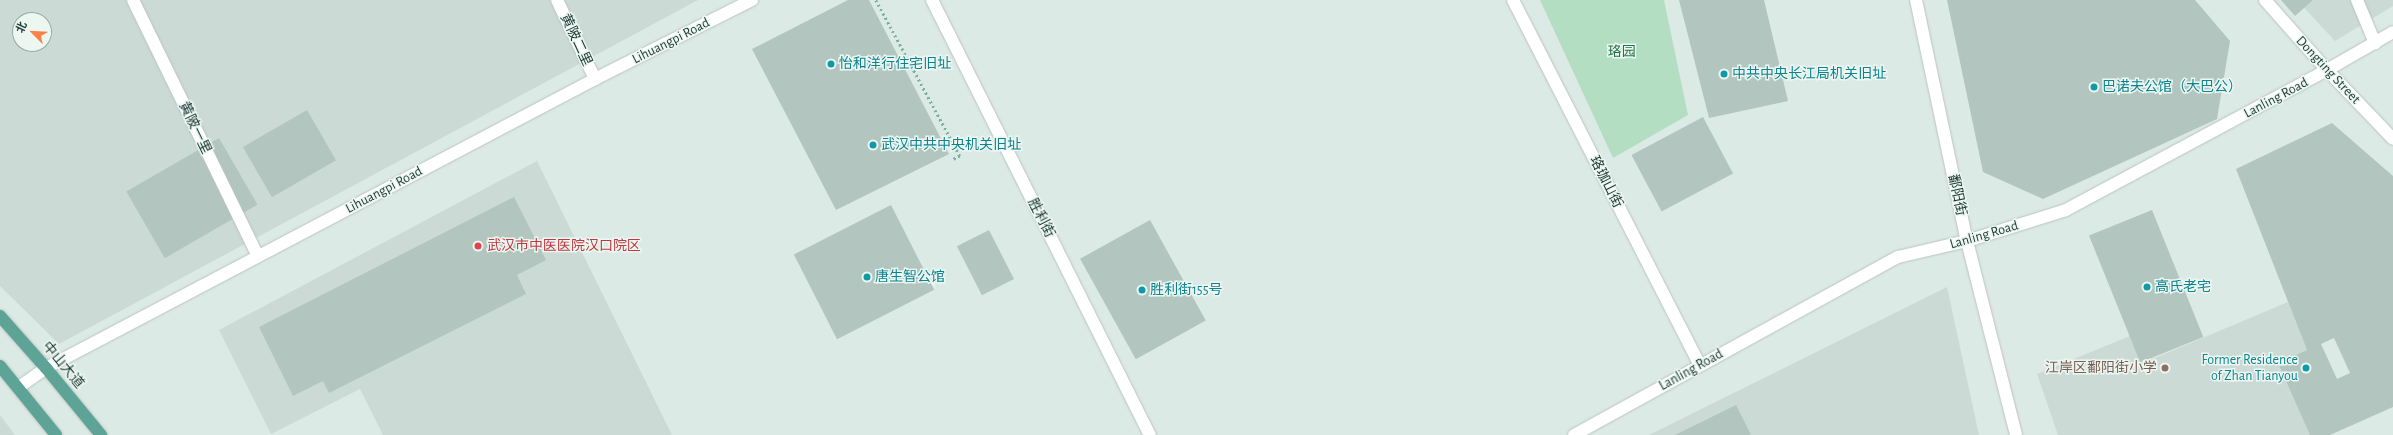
<!DOCTYPE html>
<html>
<head>
<meta charset="utf-8">
<style>
  body { margin:0 }
  #map { position:relative; width:2393px; height:435px; overflow:hidden; background:#dceae5; font-family:"Alegreya Sans","Noto Sans SC",sans-serif }
  div>[style] { position:absolute }
  [style*='--x'] { left:calc(var(--x)*1px); top:calc(var(--y)*1px); width:calc(var(--w)*1px); rotate:calc(var(--a)*1deg) }
  .built>* { inset:0; background:#cbdad4 }
  .green>* { inset:0; background:#b3dec2 }
  .building>* { inset:0; background:#b2c5be; transform-origin:0 0 }
  .path>* { height:2.5px; margin-top:-1.25px; transform-origin:0; background:repeating-linear-gradient(90deg,#7ab1a4 0 2px,transparent 0 5px) }
  .roads { filter:drop-shadow(0 0 1px #bbc4c2) drop-shadow(0 0 1px #bbc4c2) }
  .minor>* { height:12px; margin:-6px; padding:0 6px; transform-origin:6px; border-radius:6px; background:#fff }
  .major>* { height:12px; margin:-6px; padding:0 6px; transform-origin:6px; border-radius:6px; background:#5da497 }
  .dots>* { width:11px; height:11px; translate:-50% -50%; box-sizing:border-box; border:2px solid #edf7f2; border-radius:50% }
  span { translate:-50% -50%; white-space:nowrap; text-align:center; line-height:1.15; -webkit-text-stroke:3px #edf7f2; paint-order:stroke }
  .street-label { font-size:14px; color:#1d3a35 }
  .park-label { font-size:14px; color:#247449 }
  .culture-label { font-size:14px; color:#0d838f }
  .left { translate:0 -50%; text-align:left }
  .right { translate:-100% -50%; text-align:right }
  .health-label { font-size:14px; color:#be3a42 }
  .education-label { font-size:14px; color:#785e54 }
  .north { position:absolute; left:12px; top:12px; width:40px; height:40px; box-sizing:border-box; background:#edf7f2; border:1px solid #9aaba6; border-radius:50%; rotate:294deg; font-size:11px; font-weight:700; line-height:16px; text-align:center; color:#1d3a35 }
  .north::after { content:''; display:block; margin:auto; width:14px; height:18px; background:#fe8247; clip-path:polygon(50% 0,100% 100%,50% 72%,0 100%) }
</style>
</head>
<body>
<div id="map">
  <div class="built">
    <div style="clip-path:polygon(evenodd,0 0,698px 0,59px 344px,0 286px,0 0,20px 20px,44px 20px,44px 44px,20px 44px,20px 20px)"></div>
    <div style="clip-path:polygon(2297px 0,2393px 0,2393px 6px,2335px 41px)"></div>
    <div style="clip-path:polygon(537px 161px,672px 435px,383px 435px,360px 389px,271px 434px,219px 330px)"></div>
    <div style="clip-path:polygon(1947px 287px,1979px 435px,1649px 435px)"></div>
    <div style="clip-path:polygon(2288px 302px,2307px 350px,2279px 363px,2310px 435px,2058px 435px,2037px 374px,2130px 336px,2143px 363px)"></div>
    <div style="clip-path:polygon(0 415px,15px 435px,0 435px)"></div>
  </div>
  <div class="green">
    <div style="clip-path:polygon(1540px 0,1664px 0,1688px 115px,1613px 158px)"></div>
  </div>
  <div class="building">
    <div style="clip-path:polygon(848px 0,869px 0,949px 154px,836px 210px,752px 49px)"></div>
    <div style="clip-path:polygon(1679px 0,1764px 0,1788px 101px,1709px 118px)"></div>
    <div style="clip-path:polygon(1947px 0,2195px 0,2230px 41px,2217px 119px,2043px 199px,1983px 172px)"></div>
    <div style="clip-path:polygon(2281px 0,2313px 0,2295px 16px)"></div>
    <div style="left:307px;top:110px;width:58px;height:74px;rotate:60deg"></div>
    <div style="left:1703px;top:117px;width:64px;height:81px;rotate:62deg"></div>
    <div style="clip-path:polygon(evenodd,2332px 123px,2393px 176px,2393px 407px,2330px 435px,2310px 435px,2278px 363px,2307px 350px,2236px 169px,2332px 123px,2334px 338px,2350px 373px,2337px 379px,2321px 344px,2334px 338px)"></div>
    <div style="left:219px;top:138px;width:77px;height:107px;rotate:60deg"></div>
    <div style="clip-path:polygon(514px 197px,546px 260px,517px 275px,526px 294px,329px 393px,323px 381px,293px 396px,259px 327px)"></div>
    <div style="left:891px;top:205px;width:95px;height:109px;rotate:63deg"></div>
    <div style="left:2152px;top:210px;width:137px;height:68px;rotate:68deg"></div>
    <div style="left:1150px;top:220px;width:115px;height:80px;rotate:61deg"></div>
    <div style="left:989px;top:230px;width:55px;height:36px;rotate:63deg"></div>
    <div style="clip-path:polygon(1736px 405px,1751px 435px,1675px 435px)"></div>
  </div>
  <div class="path">
    <div style="--x:876;--y:0;--w:177;--a:61.7"></div>
    <div style="--x:960;--y:156;--w:9;--a:153"></div>
  </div>
  <div class="roads">
    <div class="minor">
      <div style="--x:133;--y:0;--w:285;--a:64"></div>
      <div style="--x:557;--y:0;--w:88;--a:64.3"></div>
      <div style="--x:932;--y:0;--w:487;--a:63.4"></div>
      <div style="--x:1513;--y:0;--w:410;--a:62.9"></div>
      <div style="--x:1916;--y:0;--w:246;--a:78.1"></div>
      <div style="--x:1967;--y:241;--w:200;--a:75.8"></div>
      <div style="--x:2265;--y:0;--w:94;--a:48.5"></div>
      <div style="--x:2327;--y:70;--w:95;--a:46.3"></div>
      <div style="--x:2357;--y:0;--w:47;--a:67.3"></div>
      <div style="--x:19;--y:387;--w:33;--a:-35"></div>
      <div style="--x:46;--y:368;--w:620;--a:-27.76"></div>
      <div style="--x:595;--y:79;--w:176;--a:-26.7"></div>
      <div style="--x:1574;--y:435;--w:370;--a:-28.8"></div>
      <div style="--x:1898;--y:257;--w:71;--a:-13.1"></div>
      <div style="--x:1967;--y:241;--w:104;--a:-17.4"></div>
      <div style="--x:2066;--y:210;--w:296;--a:-28.2"></div>
      <div style="--x:2327;--y:70;--w:76;--a:-29.9"></div>
    </div>
    <div class="major">
      <div style="--x:0;--y:316;--w:69;--a:48.5"></div>
      <div style="--x:46;--y:368;--w:87;--a:50.6"></div>
      <div style="--x:0;--y:366;--w:89;--a:50.9"></div>
    </div>
  </div>
  <div class="dots">
    <div style="left:831px;top:64px;background:#0f9aa8"></div>
    <div style="left:1724px;top:74px;background:#0f9aa8"></div>
    <div style="left:2094px;top:87px;background:#0f9aa8"></div>
    <div style="left:873px;top:145px;background:#0f9aa8"></div>
    <div style="left:478px;top:246px;background:#e0444e"></div>
    <div style="left:867px;top:277px;background:#0f9aa8"></div>
    <div style="left:2147px;top:287px;background:#0f9aa8"></div>
    <div style="left:1142px;top:290px;background:#0f9aa8"></div>
    <div style="left:2165px;top:368px;background:#8d6e63"></div>
    <div style="left:2306px;top:368px;background:#0f9aa8"></div>
  </div>
  <div class="street-label">
    <span style="left:576px;top:40px;rotate:65deg">黄陂二里</span>
    <span style="left:671px;top:41px;rotate:-27deg">Lihuangpi Road</span>
    <span style="left:2328px;top:70px;rotate:47deg">Dongting Street</span>
    <span style="left:2276px;top:98px;rotate:-28deg">Lanling Road</span>
    <span style="left:195px;top:128px;rotate:64deg">黄陂一里</span>
    <span style="left:1606px;top:182px;rotate:63deg">珞珈山街</span>
    <span style="left:384px;top:190px;rotate:-28deg">Lihuangpi Road</span>
    <span style="left:1957px;top:195px;rotate:78deg">鄱阳街</span>
    <span style="left:1041px;top:218px;rotate:63deg">胜利街</span>
    <span style="left:1984px;top:235px;rotate:-16deg">Lanling Road</span>
    <span style="left:63px;top:365px;rotate:50deg">中山大道</span>
    <span style="left:1691px;top:370px;rotate:-29deg">Lanling Road</span>
  </div>
  <div class="park-label">
    <span style="left:1622px;top:52px">珞园</span>
  </div>
  <div class="culture-label">
    <span class="left" style="left:839px;top:64px">怡和洋行住宅旧址</span>
    <span class="left" style="left:1732px;top:74px">中共中央长江局机关旧址</span>
    <span class="left" style="left:2102px;top:87px">巴诺夫公馆（大巴公）</span>
    <span class="left" style="left:881px;top:145px">武汉中共中央机关旧址</span>
    <span class="left" style="left:875px;top:277px">唐生智公馆</span>
    <span class="left" style="left:2155px;top:287px">高氏老宅</span>
    <span class="left" style="left:1150px;top:290px">胜利街155号</span>
    <span class="right" style="left:2298px;top:368px">Former Residence<br>of Zhan Tianyou</span>
  </div>
  <div class="health-label">
    <span class="left" style="left:487px;top:246px">武汉市中医医院汉口院区</span>
  </div>
  <div class="education-label">
    <span class="right" style="left:2157px;top:368px">江岸区鄱阳街小学</span>
  </div>
  <div class="north">北</div>
</div>
</body>
</html>
